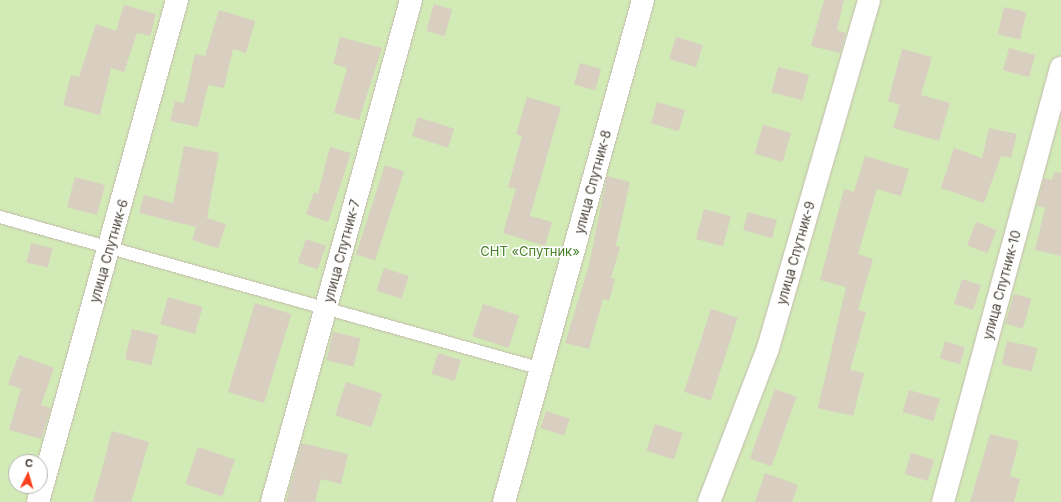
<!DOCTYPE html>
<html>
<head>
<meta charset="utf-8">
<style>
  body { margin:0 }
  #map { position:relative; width:1061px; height:502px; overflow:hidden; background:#f6f3ec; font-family:Inter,sans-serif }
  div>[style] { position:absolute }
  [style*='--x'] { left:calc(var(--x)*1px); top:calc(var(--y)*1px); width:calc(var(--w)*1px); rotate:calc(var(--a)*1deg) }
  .green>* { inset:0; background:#d2eab5 }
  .building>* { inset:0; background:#d8cfc1; transform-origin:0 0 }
  .roads { filter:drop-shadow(0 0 1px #c2bbae) drop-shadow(0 0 1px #c2bbae) }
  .service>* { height:12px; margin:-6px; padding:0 6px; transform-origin:6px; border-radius:6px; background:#fff }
  .minor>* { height:22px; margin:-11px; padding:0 11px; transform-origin:11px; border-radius:11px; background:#fff }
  span { translate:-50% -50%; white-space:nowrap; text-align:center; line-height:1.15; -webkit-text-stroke:3px #fff; paint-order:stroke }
  .street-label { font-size:13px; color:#4b4439 }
  .park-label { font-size:13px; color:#4a7f2a }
  .north { position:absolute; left:8px; top:454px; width:40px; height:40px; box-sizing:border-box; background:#fff; border:1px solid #b7b4b0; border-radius:50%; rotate:5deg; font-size:11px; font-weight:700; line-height:16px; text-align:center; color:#4b4439 }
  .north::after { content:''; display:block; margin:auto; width:14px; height:18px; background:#fc3f1d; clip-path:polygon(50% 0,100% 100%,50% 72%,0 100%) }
</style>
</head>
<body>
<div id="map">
  <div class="green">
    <div style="clip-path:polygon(evenodd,0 0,1061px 0,1061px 502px,0 502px,0 0,16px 462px,40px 462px,40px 486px,16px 486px,16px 462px)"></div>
  </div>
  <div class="building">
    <div style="clip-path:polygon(824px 0,844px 0,837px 30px,846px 33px,840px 53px,811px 46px)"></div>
    <div style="left:434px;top:4px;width:19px;height:28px;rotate:16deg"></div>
    <div style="clip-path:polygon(124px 5px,156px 14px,150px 36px,137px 33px,124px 72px,111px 68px,100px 115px,63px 105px,71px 75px,79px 77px,96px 24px,116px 31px)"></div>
    <div style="left:1004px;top:7px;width:23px;height:28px;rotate:13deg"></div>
    <div style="clip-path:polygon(219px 10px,255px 21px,246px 53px,233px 49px,224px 88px,208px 85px,198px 127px,170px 121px,175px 101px,184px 103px,195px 54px,205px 56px)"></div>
    <div style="clip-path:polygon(340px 37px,382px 48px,359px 120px,334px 113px,347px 68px,333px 64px)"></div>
    <div style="left:676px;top:37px;width:28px;height:23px;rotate:17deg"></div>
    <div style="left:1009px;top:48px;width:27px;height:23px;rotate:15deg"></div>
    <div style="clip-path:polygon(902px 49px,932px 57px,921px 95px,950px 103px,939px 141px,893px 128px,900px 105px,888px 101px)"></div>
    <div style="left:580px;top:63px;width:22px;height:22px;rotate:16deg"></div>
    <div style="left:778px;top:67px;width:32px;height:26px;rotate:14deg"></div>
    <div style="clip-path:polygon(527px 97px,561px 107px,530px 216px,552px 222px,545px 246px,503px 233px,516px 189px,508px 187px,522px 136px,516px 134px)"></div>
    <div style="left:657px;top:102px;width:29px;height:22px;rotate:16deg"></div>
    <div style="left:418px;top:117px;width:38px;height:20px;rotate:18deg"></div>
    <div style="left:763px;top:125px;width:29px;height:30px;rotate:16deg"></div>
    <div style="clip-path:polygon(989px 128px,1017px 134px,1011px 158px,1001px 156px,984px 203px,941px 188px,954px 148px,982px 158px)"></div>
    <div style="clip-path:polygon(184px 146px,219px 153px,207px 218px,226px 224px,218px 248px,192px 240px,196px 227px,139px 213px,144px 195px,173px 203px)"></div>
    <div style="clip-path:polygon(330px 147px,351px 153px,328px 222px,306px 214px,314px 192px,318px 194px)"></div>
    <div style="clip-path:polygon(865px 156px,909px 169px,901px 196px,877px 189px,858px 254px,873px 259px,858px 310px,866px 312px,850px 370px,864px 373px,853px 416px,818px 408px,846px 287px,820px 280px,844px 189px,854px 192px)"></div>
    <div style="left:385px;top:165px;width:20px;height:94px;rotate:18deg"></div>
    <div style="clip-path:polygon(1054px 172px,1061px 173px,1061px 256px,1035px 250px,1045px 208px,1037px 206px,1044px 178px,1052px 180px)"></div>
    <div style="clip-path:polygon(607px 176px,630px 182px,616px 246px,620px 247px,611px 278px,615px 279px,609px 301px,603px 299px,589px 349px,565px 343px,589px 265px)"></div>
    <div style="left:75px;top:177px;width:31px;height:31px;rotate:15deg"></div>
    <div style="left:704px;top:209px;width:28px;height:31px;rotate:15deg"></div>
    <div style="left:748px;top:212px;width:30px;height:19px;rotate:15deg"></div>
    <div style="left:976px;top:222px;width:22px;height:25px;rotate:21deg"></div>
    <div style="left:306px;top:239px;width:21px;height:25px;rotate:19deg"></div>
    <div style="left:31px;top:243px;width:22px;height:20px;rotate:13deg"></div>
    <div style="left:384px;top:268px;width:26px;height:24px;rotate:18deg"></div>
    <div style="left:962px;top:279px;width:20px;height:26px;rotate:18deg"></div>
    <div style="left:1014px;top:294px;width:18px;height:31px;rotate:16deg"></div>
    <div style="left:168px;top:297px;width:36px;height:28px;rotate:16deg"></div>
    <div style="left:255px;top:303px;width:38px;height:93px;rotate:17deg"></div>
    <div style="left:483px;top:304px;width:38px;height:34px;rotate:18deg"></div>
    <div style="left:711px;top:309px;width:28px;height:87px;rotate:18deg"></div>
    <div style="left:132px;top:329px;width:27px;height:31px;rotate:13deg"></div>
    <div style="left:333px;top:332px;width:28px;height:29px;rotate:13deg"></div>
    <div style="left:945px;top:341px;width:21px;height:18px;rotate:17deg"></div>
    <div style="left:1007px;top:341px;width:31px;height:24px;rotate:13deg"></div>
    <div style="left:438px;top:353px;width:24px;height:22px;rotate:17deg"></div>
    <div style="clip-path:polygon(19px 355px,54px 368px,41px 405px,51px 408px,41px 439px,9px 430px,21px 389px,8px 384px)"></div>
    <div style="left:346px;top:382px;width:38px;height:35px;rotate:18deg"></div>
    <div style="left:775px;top:389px;width:23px;height:74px;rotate:20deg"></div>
    <div style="left:909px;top:390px;width:32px;height:23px;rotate:16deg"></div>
    <div style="left:546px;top:411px;width:25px;height:18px;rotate:18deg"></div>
    <div style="left:655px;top:424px;width:29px;height:28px;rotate:18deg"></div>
    <div style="clip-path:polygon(112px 431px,149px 442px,131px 502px,93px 502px)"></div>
    <div style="clip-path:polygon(990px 434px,1019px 441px,1010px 476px,1020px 479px,1014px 502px,970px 502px)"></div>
    <div style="clip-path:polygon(301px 443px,348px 454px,341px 484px,321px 479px,315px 502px,286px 502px)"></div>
    <div style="left:198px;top:447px;width:39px;height:39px;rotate:19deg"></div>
    <div style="left:911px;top:453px;width:24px;height:22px;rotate:17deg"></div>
    <div style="clip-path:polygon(765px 473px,798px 485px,792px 502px,755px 502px)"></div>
  </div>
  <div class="roads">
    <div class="service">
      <div style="--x:0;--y:217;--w:563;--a:15.67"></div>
    </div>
    <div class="minor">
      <div style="--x:38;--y:502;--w:521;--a:-74.52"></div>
      <div style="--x:272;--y:502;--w:521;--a:-74.52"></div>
      <div style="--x:504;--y:502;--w:521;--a:-74.52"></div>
      <div style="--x:709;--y:502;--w:165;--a:-69"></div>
      <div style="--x:768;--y:348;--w:362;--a:-73.8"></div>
      <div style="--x:943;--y:502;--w:450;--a:-74.8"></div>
    </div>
  </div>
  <div class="street-label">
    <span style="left:593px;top:182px;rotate:-75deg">улица Спутник-8</span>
    <span style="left:109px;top:251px;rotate:-74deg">улица Спутник-6</span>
    <span style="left:342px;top:251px;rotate:-75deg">улица Спутник-7</span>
    <span style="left:796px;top:253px;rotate:-74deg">улица Спутник-9</span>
    <span style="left:1002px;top:285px;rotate:-75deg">улица Спутник-10</span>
  </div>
  <div class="park-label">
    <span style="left:530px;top:251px">СНТ «Спутник»</span>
  </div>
  <div class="north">С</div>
</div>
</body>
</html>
